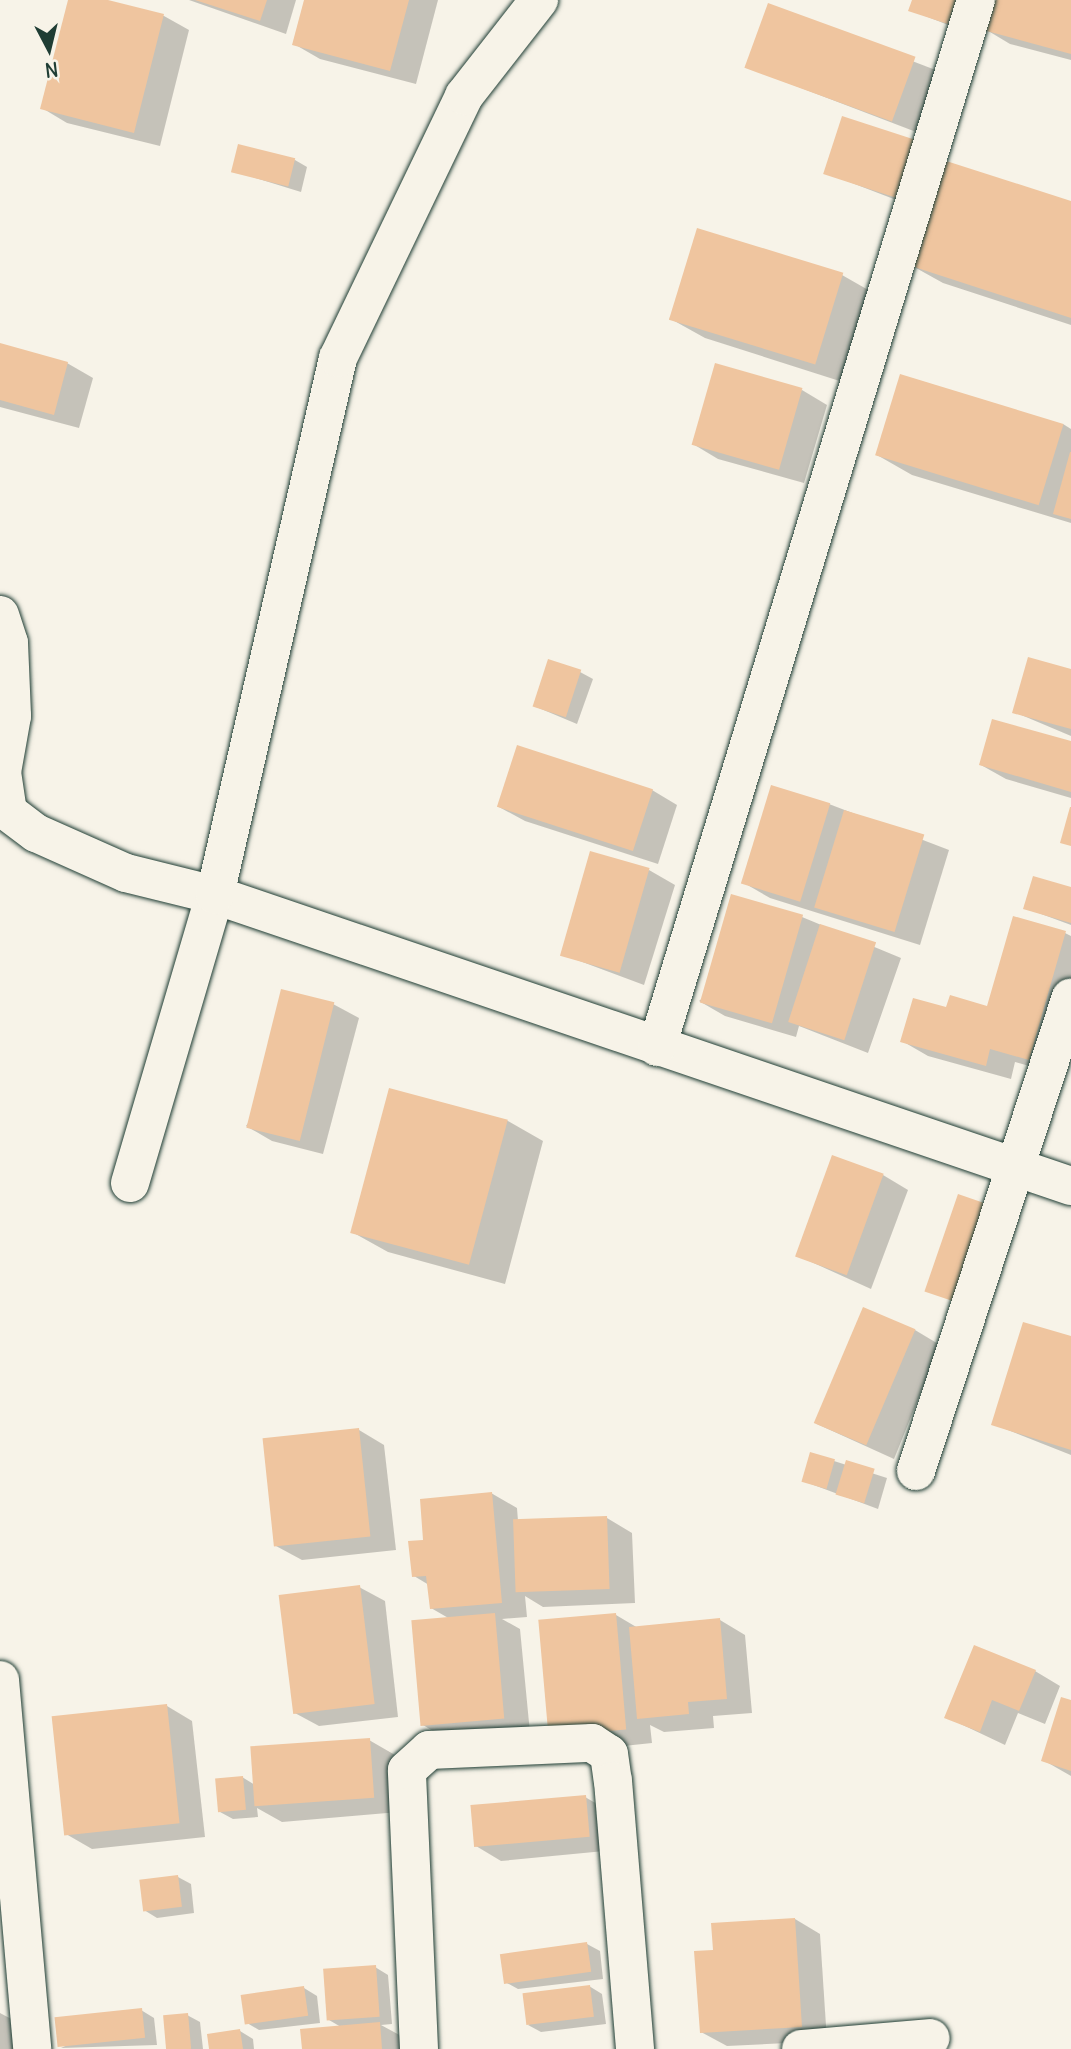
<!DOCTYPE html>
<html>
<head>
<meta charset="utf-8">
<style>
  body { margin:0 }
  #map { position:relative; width:1071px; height:2049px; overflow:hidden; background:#f7f3e8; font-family:Delius,sans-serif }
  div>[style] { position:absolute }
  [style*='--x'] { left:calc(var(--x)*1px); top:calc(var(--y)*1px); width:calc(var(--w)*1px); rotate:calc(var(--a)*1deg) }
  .shadow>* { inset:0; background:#0003; transform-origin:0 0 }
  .building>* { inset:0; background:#efc59f; transform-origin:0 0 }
  .roads { filter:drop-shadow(0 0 2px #1f3d34) drop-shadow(0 0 2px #1f3d34) }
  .street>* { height:38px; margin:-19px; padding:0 19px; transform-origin:19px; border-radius:19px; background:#f7f3e8 }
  span { translate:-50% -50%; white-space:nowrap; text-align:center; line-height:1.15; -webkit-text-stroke:5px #f7f3e8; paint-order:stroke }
  .north { position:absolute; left:14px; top:14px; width:70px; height:70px; -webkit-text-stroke:5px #f7f3e8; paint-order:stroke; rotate:173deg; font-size:19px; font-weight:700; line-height:28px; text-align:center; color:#1f3d34 }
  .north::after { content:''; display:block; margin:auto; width:24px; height:32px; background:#1f3d34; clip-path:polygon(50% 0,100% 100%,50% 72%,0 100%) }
</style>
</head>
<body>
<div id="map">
  <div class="shadow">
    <div style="clip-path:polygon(69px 0,101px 0,164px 16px,189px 30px,160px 146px,67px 123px,42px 108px)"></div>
    <div style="clip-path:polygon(189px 0,296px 0,286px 34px)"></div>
    <div style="clip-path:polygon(306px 0,438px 0,416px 84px,320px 59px,294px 44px)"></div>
    <div style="clip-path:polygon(914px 0,971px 0,961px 30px,910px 10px)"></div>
    <div style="clip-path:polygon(1071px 0,1071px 60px,1010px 44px,985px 29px)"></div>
    <div style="left:769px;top:6px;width:184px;height:65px;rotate:21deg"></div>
    <div style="clip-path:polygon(295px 160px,307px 167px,301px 192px,233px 171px)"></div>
    <div style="clip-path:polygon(941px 161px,1071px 203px,1071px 325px,943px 283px,907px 263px,925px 211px,826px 173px)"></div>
    <div style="clip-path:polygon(842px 275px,877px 295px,849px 384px,705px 338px,669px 318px)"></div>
    <div style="clip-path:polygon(0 345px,67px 363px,93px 378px,79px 428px,0 407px)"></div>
    <div style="clip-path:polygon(802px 390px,827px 405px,804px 483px,718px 459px,693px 444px)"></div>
    <div style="clip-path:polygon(1063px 424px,1071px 429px,1071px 523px,912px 475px,877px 455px)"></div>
    <div style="clip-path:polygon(1071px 671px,1071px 736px,1014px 712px)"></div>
    <div style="clip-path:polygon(580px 672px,593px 679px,577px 724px,534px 706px)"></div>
    <div style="clip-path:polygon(1071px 743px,1071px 798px,1006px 779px,981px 765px)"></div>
    <div style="clip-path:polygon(652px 790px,677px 805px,658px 864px,525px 821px,499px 807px)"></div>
    <div style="clip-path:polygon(829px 804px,949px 850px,920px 945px,770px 898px,744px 883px)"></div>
    <div style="clip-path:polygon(649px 870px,675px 885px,644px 985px,561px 954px)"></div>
    <div style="clip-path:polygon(1071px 889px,1071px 925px,1025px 908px)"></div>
    <div style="clip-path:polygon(802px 917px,901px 958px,868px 1053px,799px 1026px,796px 1037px,725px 1016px,699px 1001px)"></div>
    <div style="clip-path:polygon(1065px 933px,1071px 936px,1071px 1015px,1054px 1073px,1015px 1062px,1011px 1079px,928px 1056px,902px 1041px,988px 1008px)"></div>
    <div style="clip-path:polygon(333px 1004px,359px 1018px,323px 1154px,272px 1141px,246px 1126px)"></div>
    <div style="clip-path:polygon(391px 1091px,508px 1121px,543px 1141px,505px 1284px,388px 1252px,352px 1232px)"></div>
    <div style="clip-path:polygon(883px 1175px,908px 1190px,871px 1289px,796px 1255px)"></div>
    <div style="clip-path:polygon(915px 1330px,940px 1345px,894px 1459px,817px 1424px)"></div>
    <div style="clip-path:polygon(1071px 1338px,1071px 1455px,993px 1424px)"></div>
    <div style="clip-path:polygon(359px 1430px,384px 1445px,396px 1550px,302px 1560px,276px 1546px)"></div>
    <div style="clip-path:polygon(834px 1461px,887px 1478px,878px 1509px,803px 1481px)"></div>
    <div style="clip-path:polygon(491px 1493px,517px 1508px,518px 1521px,607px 1518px,632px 1533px,635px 1603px,543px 1607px,525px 1596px,527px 1617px,502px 1619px,520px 1629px,530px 1733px,448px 1740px,423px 1725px,450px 1619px,431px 1608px,429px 1585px,414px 1576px,425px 1542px)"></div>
    <div style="clip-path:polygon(359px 1587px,385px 1601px,398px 1717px,319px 1726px,293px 1712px)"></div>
    <div style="clip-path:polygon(616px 1615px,638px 1628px,720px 1620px,745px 1635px,752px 1713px,713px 1716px,714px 1728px,664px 1732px,650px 1725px,652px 1743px,576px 1751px)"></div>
    <div style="clip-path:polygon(1035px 1671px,1060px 1686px,1045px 1724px,1018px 1713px,1005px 1745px,946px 1717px)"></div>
    <div style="clip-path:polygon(1071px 1702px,1071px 1776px,1043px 1760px)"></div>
    <div style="clip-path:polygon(167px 1706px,192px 1721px,205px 1837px,92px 1849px,66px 1834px)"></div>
    <div style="clip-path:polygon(369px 1740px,395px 1755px,399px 1812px,282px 1822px,257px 1808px,258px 1817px,233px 1819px,220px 1812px,242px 1777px,255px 1785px)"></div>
    <div style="clip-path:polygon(585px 1797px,611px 1812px,615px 1850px,501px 1861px,476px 1846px)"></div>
    <div style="clip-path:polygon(178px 1877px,191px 1884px,194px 1913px,157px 1918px,144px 1910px)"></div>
    <div style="clip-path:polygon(795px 1919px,820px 1934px,827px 2041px,727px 2046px,701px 2032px,715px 1952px)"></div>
    <div style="clip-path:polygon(587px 1944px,600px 1951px,603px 1979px,518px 1989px,505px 1982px)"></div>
    <div style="clip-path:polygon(375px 1967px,388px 1975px,392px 2024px,381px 2025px,405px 2038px,406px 2049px,304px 2049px,341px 2027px,329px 2020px)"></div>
    <div style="clip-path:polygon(589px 1986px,602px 1994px,606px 2024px,541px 2032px,528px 2025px)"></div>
    <div style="clip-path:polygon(304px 1988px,317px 1996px,320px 2023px,259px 2030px,247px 2023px)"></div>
    <div style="clip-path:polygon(141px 2010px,154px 2018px,157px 2045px,61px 2048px)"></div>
    <div style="clip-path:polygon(0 2013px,17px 2022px,19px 2049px,0 2049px)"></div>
    <div style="clip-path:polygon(187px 2015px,200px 2022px,203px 2049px,167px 2049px)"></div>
    <div style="clip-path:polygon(240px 2031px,253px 2039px,254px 2049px,211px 2049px)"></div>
  </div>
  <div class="building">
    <div style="clip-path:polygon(68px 0,108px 0,164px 14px,134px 133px,40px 109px)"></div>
    <div style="clip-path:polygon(195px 0,267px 0,260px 21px)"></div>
    <div style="clip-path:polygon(304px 0,409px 0,390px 71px,292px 45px)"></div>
    <div style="clip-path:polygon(912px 0,956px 0,948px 24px,908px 11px)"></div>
    <div style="clip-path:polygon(991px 0,1071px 0,1071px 54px,983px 30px)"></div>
    <div style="left:768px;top:3px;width:157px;height:69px;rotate:20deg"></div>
    <div style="left:842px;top:116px;width:80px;height:61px;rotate:18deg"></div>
    <div style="left:238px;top:144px;width:59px;height:29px;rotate:14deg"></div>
    <div style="clip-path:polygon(940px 159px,1071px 201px,1071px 318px,905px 264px)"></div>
    <div style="left:697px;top:228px;width:153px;height:96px;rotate:17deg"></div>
    <div style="clip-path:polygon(0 343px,68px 362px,54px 415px,0 400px)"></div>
    <div style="left:715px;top:363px;width:91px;height:85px;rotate:16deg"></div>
    <div style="left:900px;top:374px;width:171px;height:85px;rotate:17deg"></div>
    <div style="clip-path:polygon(1070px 452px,1071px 452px,1071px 519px,1053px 514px)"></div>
    <div style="clip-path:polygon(1028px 657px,1071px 669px,1071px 729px,1012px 713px)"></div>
    <div style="left:548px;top:659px;width:35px;height:50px;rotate:18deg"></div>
    <div style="clip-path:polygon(992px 719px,1071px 741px,1071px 792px,979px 765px)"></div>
    <div style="left:517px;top:745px;width:143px;height:65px;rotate:18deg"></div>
    <div style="left:771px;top:785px;width:62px;height:103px;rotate:17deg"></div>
    <div style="clip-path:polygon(1070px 807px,1071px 807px,1071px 846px,1060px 843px)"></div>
    <div style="left:844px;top:810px;width:84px;height:102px;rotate:17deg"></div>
    <div style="left:590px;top:851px;width:62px;height:109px;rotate:16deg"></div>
    <div style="clip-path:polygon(1033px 876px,1071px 887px,1071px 923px,1023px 909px)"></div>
    <div style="left:731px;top:894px;width:75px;height:113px;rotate:16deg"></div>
    <div style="clip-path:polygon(1013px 916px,1066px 931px,1029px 1060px,990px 1049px,986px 1066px,900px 1042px,913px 998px,946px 1007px,950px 995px,987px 1006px)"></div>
    <div style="left:820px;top:924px;width:59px;height:103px;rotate:18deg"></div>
    <div style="left:281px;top:989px;width:55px;height:143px;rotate:14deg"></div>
    <div style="left:389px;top:1088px;width:123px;height:150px;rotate:15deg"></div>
    <div style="left:832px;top:1155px;width:55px;height:108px;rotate:20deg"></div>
    <div style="left:958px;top:1194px;width:36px;height:103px;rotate:19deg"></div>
    <div style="left:863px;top:1307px;width:57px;height:126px;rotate:23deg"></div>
    <div style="clip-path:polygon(1023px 1322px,1071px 1336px,1071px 1450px,991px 1425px)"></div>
    <div style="left:359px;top:1428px;width:109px;height:97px;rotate:84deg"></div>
    <div style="left:810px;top:1452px;width:26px;height:31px;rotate:16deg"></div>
    <div style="left:846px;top:1460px;width:30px;height:36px;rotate:17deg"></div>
    <div style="clip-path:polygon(492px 1492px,502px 1603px,430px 1609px,426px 1576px,412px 1577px,408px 1541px,423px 1540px,420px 1499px)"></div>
    <div style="left:607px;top:1516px;width:73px;height:94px;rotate:88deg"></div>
    <div style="left:360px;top:1585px;width:120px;height:82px;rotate:83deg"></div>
    <div style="left:495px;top:1613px;width:106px;height:84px;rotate:85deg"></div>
    <div style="left:616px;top:1613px;width:117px;height:78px;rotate:85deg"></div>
    <div style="clip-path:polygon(720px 1618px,727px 1699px,688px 1702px,689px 1714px,637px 1719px,629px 1627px)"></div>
    <div style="clip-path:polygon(974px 1645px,1036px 1670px,1019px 1711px,992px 1700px,980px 1732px,944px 1718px)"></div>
    <div style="clip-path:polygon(1061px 1697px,1071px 1700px,1071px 1771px,1041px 1761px)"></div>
    <div style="left:167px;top:1704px;width:120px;height:116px;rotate:84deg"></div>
    <div style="left:370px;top:1738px;width:60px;height:120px;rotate:86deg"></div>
    <div style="left:243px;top:1776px;width:34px;height:28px;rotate:85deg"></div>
    <div style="left:586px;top:1795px;width:42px;height:116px;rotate:85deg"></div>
    <div style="left:178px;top:1875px;width:32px;height:39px;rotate:83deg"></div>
    <div style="clip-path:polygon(795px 1918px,802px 2027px,700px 2033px,694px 1951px,713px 1950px,711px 1923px)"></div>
    <div style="left:587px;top:1942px;width:30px;height:88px;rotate:82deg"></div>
    <div style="left:376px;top:1965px;width:52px;height:53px;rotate:86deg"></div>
    <div style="left:590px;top:1985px;width:32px;height:68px;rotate:83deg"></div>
    <div style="left:304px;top:1986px;width:30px;height:64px;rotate:82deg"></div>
    <div style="left:142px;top:2008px;width:30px;height:88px;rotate:84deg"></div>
    <div style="left:188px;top:2013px;width:36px;height:25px;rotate:85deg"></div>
    <div style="clip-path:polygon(380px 2022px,382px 2049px,302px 2049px,300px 2029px)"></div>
    <div style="clip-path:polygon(240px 2029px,243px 2049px,209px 2049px,207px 2034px)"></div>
  </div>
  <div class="roads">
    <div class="street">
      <div style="--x:0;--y:615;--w:29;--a:72"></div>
      <div style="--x:9;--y:643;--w:73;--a:87.6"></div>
      <div style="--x:12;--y:716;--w:57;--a:100.1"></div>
      <div style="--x:2;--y:772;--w:40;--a:81.5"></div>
      <div style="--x:8;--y:812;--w:35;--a:37"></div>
      <div style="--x:36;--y:833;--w:98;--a:24"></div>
      <div style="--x:126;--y:873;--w:92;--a:13.9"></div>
      <div style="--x:215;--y:895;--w:904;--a:18.78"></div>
      <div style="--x:657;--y:1047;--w:1095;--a:-73.06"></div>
      <div style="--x:130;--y:1183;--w:300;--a:-73.6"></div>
      <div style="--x:215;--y:895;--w:551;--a:-77.1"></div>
      <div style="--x:338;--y:358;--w:291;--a:-64.3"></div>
      <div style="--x:464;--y:96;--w:122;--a:-52"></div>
      <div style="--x:916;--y:1471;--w:498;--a:-71.9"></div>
      <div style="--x:0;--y:1680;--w:370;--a:85"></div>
      <div style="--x:419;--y:2049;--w:279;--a:-92.5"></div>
      <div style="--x:407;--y:1770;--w:30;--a:-42"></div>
      <div style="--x:429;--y:1750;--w:163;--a:-2.5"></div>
      <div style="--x:592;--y:1743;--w:20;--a:33"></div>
      <div style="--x:609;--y:1754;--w:27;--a:82"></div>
      <div style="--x:613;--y:1781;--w:269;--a:85.3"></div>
      <div style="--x:801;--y:2049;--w:130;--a:-4.8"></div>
    </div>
  </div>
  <div class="north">N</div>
</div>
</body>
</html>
